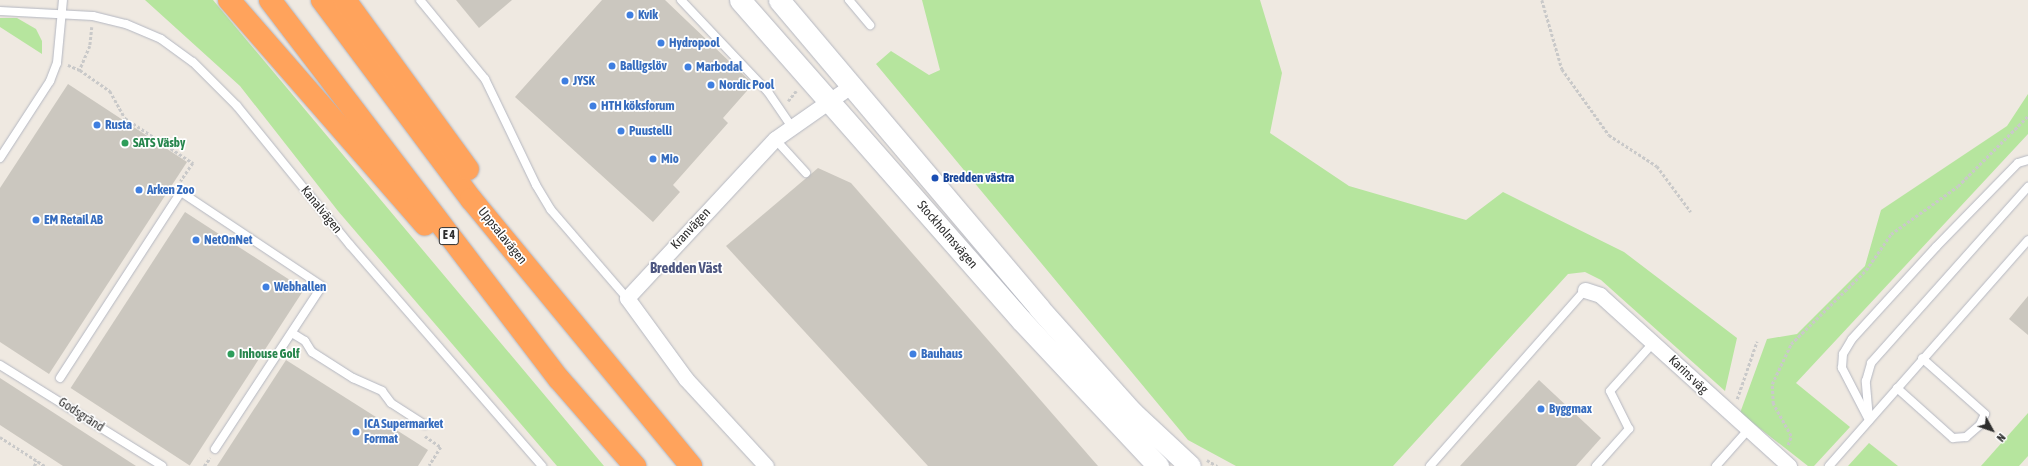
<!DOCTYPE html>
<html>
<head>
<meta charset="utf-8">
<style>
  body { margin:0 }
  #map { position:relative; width:2028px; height:466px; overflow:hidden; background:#efe9e1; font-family:"Asap Condensed",sans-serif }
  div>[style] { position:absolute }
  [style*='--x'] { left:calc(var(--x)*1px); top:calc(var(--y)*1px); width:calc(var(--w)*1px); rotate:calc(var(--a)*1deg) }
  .green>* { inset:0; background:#b6e59e }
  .building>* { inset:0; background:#cbc7bf; transform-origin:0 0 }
  .path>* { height:2.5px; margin-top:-1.25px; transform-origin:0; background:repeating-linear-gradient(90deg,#c9c9c9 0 3px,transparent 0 5px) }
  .roads { filter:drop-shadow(0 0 1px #b4b7c1) drop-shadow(0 0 1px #b4b7c1) }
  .service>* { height:8px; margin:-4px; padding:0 4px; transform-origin:4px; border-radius:4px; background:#fff }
  .minor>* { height:15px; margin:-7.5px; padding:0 7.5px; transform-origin:7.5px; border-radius:7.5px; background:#fff }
  .secondary>* { height:21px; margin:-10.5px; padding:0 10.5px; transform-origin:10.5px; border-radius:10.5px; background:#fff }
  .motorway>* { height:22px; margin:-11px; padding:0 11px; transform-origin:11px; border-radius:11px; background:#ffa35c }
  .dots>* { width:11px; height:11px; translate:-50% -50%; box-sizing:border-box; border:2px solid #fff; border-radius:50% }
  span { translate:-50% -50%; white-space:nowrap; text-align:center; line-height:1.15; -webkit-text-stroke:3.5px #fff; paint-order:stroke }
  .shield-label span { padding:1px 3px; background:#fff; border:1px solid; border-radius:3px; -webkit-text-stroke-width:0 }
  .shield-label { font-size:12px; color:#2e2e2e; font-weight:700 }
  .shop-label { font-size:13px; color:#366cbe; font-weight:700 }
  .left { translate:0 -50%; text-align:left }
  .leisure-label { font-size:13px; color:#27864d; font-weight:700 }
  .transit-label { font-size:13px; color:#164399; font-weight:700 }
  .street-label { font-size:13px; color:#2e2e2e }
  .quarter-label { font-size:15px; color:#4d5680; font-weight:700 }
  .north { position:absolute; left:1972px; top:410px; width:40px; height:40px; -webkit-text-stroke:3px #fff; paint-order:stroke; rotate:130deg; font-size:11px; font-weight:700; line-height:16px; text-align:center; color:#2e2e2e }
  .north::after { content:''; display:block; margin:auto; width:14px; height:18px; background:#2e2e2e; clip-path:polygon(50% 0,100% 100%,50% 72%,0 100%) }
</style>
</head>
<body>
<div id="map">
  <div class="green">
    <div style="clip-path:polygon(145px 0,213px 0,604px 466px,557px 466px,338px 211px,240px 86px)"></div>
    <div style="clip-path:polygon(922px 0,1260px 0,1282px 73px,1270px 133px,1349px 186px,1466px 220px,1503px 192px,1624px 252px,1737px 338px,1725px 391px,1601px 280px,1585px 272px,1568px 274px,1393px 466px,1236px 466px,1188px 440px,876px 64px,891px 51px,929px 75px,940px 70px)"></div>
    <div style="clip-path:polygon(0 18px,17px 18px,36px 29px,42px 41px,42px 54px,0 27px)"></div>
    <div style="clip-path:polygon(2028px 94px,2028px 134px,1796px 383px,1850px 427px,1814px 466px,1808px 466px,1740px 413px,1767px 339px,1797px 334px,1865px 266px,1881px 210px,2007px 126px)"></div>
    <div style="clip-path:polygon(2028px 413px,2028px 456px,2019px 466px,1981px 466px)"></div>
    <div style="clip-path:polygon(1869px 443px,1898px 466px,1848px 466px)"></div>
  </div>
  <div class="building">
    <div style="clip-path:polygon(456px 0,512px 0,479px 28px)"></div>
    <div style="clip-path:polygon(602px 0,665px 0,753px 84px,723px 118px,728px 123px,673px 185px,680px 192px,653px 222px,515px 97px)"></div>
    <div style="clip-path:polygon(68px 84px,187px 162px,49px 374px,0 342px,0 188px)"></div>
    <div style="clip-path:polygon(818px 168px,851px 183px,1098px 466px,928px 466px,726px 246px)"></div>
    <div style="left:185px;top:212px;width:142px;height:210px;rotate:33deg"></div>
    <div style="clip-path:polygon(2028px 296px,2028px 335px,2009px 319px)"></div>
    <div style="clip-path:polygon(286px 360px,428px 450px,418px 466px,217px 466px)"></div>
    <div style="clip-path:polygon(0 378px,136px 466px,63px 466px,0 425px)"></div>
    <div style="clip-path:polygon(1539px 380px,1601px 438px,1576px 466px,1460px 466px)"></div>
  </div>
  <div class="path">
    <div style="--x:1542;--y:0;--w:72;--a:73.8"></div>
    <div style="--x:1562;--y:69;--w:81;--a:54.5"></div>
    <div style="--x:1609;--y:135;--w:57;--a:32.9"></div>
    <div style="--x:1657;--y:166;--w:57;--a:53.5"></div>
    <div style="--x:92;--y:27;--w:19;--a:96"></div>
    <div style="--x:90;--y:46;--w:26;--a:113"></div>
    <div style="--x:80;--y:70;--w:37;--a:35"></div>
    <div style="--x:110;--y:91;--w:31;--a:61"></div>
    <div style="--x:125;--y:118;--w:82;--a:33.5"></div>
    <div style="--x:193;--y:163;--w:22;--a:124"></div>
    <div style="--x:68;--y:65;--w:13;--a:23"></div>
    <div style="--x:788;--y:101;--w:13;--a:-51"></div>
    <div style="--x:1737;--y:399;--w:61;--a:-71"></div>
    <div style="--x:425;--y:436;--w:19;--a:35"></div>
    <div style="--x:441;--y:447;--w:22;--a:122"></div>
    <div style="--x:0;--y:437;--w:54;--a:32.8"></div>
    <div style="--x:1788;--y:445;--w:9;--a:-72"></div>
    <div style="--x:1791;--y:436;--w:37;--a:-119"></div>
    <div style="--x:1773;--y:404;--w:20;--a:-93"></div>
    <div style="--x:1772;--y:384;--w:44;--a:-64.6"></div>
    <div style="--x:1791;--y:344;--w:105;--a:-44.6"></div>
    <div style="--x:1866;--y:270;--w:44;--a:-55.2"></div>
    <div style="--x:1891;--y:234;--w:82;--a:-35.6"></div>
    <div style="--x:1958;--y:186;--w:99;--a:-45"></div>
    <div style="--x:1207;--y:460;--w:12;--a:31"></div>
    <div style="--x:34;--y:466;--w:6;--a:-59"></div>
    <div style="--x:204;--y:466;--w:10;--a:-53"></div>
  </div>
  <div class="roads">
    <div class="service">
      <div style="--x:420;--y:0;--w:102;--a:50.6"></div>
      <div style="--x:485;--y:79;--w:118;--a:64.3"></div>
      <div style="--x:536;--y:185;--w:29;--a:59"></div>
      <div style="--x:551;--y:210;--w:116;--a:49.2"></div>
      <div style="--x:681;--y:0;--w:127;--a:46.6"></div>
      <div style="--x:768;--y:92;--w:42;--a:55.6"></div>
      <div style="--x:849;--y:0;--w:33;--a:50"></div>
      <div style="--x:0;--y:11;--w:93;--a:3.1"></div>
      <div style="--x:93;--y:16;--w:34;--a:14"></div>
      <div style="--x:126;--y:24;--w:38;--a:23"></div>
      <div style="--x:161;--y:39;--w:39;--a:36"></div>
      <div style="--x:193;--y:62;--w:62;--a:45"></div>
      <div style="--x:237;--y:106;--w:179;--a:50.9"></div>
      <div style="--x:350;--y:245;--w:293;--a:49"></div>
      <div style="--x:775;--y:139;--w:46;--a:47.6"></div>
      <div style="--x:0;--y:158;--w:92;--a:-57"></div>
      <div style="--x:50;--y:81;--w:19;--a:-69"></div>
      <div style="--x:57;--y:63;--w:63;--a:-84.6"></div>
      <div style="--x:292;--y:333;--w:15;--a:32"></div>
      <div style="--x:305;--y:341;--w:13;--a:58"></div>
      <div style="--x:312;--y:352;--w:49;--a:32.4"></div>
      <div style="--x:353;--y:378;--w:32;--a:24"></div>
      <div style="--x:382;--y:391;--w:15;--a:53"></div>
      <div style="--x:391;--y:403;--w:40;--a:32.9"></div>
      <div style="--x:0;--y:365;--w:191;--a:31.9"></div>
      <div style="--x:60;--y:378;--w:222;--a:-57"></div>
      <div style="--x:181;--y:192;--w:169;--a:33.7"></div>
      <div style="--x:322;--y:286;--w:195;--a:123.3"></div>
      <div style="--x:1897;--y:388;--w:75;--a:41.8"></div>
      <div style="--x:1953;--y:438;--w:13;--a:-4"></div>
      <div style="--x:1966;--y:437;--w:18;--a:-41"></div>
      <div style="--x:1980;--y:425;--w:12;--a:-66"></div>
      <div style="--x:1985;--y:414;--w:84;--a:-138.4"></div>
      <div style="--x:1869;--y:419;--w:38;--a:-95"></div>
      <div style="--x:1866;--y:381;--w:19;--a:-74"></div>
      <div style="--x:1871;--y:363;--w:236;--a:-48.3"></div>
      <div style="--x:1869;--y:420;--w:59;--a:-117.4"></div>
      <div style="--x:1842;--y:368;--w:14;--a:-86"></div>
      <div style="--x:1843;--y:354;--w:17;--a:-59"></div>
      <div style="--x:1852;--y:339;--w:125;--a:-47.6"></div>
      <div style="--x:1936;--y:247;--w:117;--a:-45.7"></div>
      <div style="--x:2018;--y:163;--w:10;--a:-17"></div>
      <div style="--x:1430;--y:466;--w:235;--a:-48.6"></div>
      <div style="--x:1596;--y:466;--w:50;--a:-48.3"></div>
      <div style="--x:1629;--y:429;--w:42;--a:-116.6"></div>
      <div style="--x:1610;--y:391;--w:66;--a:-48.1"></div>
      <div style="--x:1716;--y:466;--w:47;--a:-48.5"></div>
      <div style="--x:1829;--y:466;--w:301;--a:-48.6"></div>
    </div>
    <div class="minor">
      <div style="--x:1585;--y:290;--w:16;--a:18"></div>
      <div style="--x:1600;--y:295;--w:255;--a:42.1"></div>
      <div style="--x:766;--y:466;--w:118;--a:-132.6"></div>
      <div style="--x:686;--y:379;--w:100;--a:-126.1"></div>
      <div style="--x:627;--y:298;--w:217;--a:-47.1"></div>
      <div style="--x:775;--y:139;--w:94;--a:-35"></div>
    </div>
    <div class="secondary">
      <div style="--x:740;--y:0;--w:427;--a:48.7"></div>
      <div style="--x:1022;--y:321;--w:199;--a:46.8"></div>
      <div style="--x:779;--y:0;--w:403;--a:49.8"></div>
      <div style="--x:1039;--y:308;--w:140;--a:48.2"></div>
      <div style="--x:1132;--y:412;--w:79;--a:43"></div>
    </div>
    <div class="motorway">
      <div style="--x:229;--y:0;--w:298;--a:48.9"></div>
      <div style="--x:270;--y:0;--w:477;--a:52.7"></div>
      <div style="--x:559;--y:379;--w:116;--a:48.9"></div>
      <div style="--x:322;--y:0;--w:249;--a:53.2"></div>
      <div style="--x:471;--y:199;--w:346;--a:50.5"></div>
      <div style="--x:345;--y:0;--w:209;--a:54"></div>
    </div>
  </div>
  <div class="dots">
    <div style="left:630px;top:15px;background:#3f7fe0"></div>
    <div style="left:661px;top:43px;background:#3f7fe0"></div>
    <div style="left:612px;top:66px;background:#3f7fe0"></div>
    <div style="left:688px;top:67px;background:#3f7fe0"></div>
    <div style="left:565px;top:81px;background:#3f7fe0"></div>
    <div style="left:711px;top:85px;background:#3f7fe0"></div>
    <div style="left:593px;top:106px;background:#3f7fe0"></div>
    <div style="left:97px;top:125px;background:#3f7fe0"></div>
    <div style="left:621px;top:131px;background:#3f7fe0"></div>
    <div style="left:125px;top:143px;background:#2e9e5b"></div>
    <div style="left:653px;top:159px;background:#3f7fe0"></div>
    <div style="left:935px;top:178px;background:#1a4fb4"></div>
    <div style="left:139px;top:190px;background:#3f7fe0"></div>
    <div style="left:36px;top:220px;background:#3f7fe0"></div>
    <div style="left:196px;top:240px;background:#3f7fe0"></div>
    <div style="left:266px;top:287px;background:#3f7fe0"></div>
    <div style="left:231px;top:354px;background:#2e9e5b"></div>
    <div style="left:913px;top:354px;background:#3f7fe0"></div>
    <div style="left:1541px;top:409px;background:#3f7fe0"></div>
    <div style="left:356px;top:432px;background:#3f7fe0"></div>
  </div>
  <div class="shield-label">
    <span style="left:449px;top:236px">E 4</span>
  </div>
  <div class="shop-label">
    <span class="left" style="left:638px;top:15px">Kvik</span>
    <span class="left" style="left:669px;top:43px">Hydropool</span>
    <span class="left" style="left:620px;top:66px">Balligslöv</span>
    <span class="left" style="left:696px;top:67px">Marbodal</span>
    <span class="left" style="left:573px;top:81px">JYSK</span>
    <span class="left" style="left:719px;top:85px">Nordic Pool</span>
    <span class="left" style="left:601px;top:106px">HTH köksforum</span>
    <span class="left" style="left:105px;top:125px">Rusta</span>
    <span class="left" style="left:629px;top:131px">Puustelli</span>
    <span class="left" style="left:661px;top:159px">Mio</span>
    <span class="left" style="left:147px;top:190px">Arken Zoo</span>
    <span class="left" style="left:44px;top:220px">EM Retail AB</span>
    <span class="left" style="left:204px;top:240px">NetOnNet</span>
    <span class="left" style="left:274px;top:287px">Webhallen</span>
    <span class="left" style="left:921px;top:354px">Bauhaus</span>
    <span class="left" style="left:1549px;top:409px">Byggmax</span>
    <span class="left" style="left:364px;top:432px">ICA Supermarket<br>Format</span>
  </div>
  <div class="leisure-label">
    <span class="left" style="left:133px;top:143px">SATS Väsby</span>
    <span class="left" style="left:239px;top:354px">Inhouse Golf</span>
  </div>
  <div class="transit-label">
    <span class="left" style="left:943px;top:178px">Bredden västra</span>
  </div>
  <div class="street-label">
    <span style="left:321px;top:210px;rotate:51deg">Kanalvägen</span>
    <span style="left:691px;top:229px;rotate:-47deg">Kranvägen</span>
    <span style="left:947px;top:235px;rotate:49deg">Stockholmsvägen</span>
    <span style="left:502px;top:236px;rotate:51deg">Uppsalavägen</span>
    <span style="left:1688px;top:375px;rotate:44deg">Karins väg</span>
    <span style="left:81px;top:415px;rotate:33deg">Godsgränd</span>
  </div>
  <div class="quarter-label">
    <span style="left:686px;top:268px">Bredden Väst</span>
  </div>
  <div class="north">N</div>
</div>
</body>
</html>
